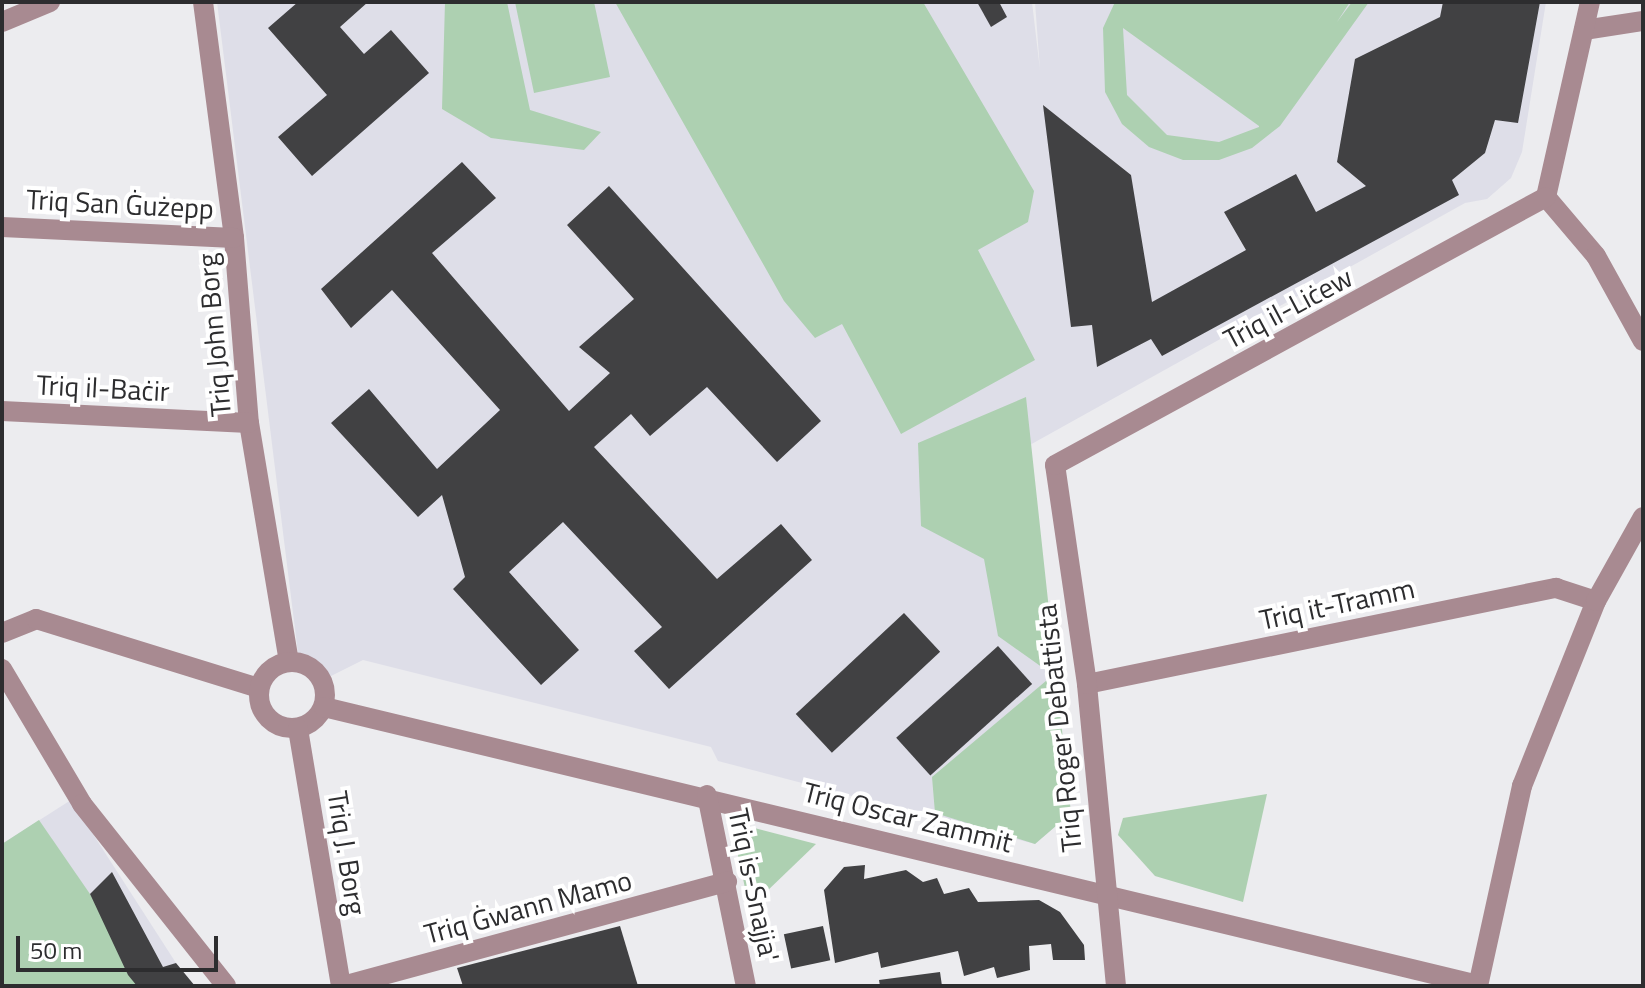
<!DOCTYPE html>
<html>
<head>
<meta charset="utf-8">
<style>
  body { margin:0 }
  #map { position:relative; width:1645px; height:988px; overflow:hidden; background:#ececef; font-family:"Titillium Web",sans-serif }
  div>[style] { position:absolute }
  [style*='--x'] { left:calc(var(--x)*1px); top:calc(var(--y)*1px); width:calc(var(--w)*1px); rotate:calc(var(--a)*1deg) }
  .built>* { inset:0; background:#dedee8 }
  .green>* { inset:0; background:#add0b1 }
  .building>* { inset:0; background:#414143; transform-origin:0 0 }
  .minor>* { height:20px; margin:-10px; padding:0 10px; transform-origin:10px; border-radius:10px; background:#a88a91 }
  .minor>.ring { margin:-10px; padding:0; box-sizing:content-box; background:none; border:20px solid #a88a91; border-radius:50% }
  span { translate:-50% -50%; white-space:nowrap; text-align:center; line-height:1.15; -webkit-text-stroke:8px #fff; paint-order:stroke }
  .street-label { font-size:28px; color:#2d2d2f }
  .frame { position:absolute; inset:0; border:4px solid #2d2d2f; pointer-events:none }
  .scale { position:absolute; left:16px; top:936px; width:202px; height:36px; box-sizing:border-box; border:4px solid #2d2d2f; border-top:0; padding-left:10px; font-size:24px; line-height:28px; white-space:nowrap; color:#2d2d2f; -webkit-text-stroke:6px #fff; paint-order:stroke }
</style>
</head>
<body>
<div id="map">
  <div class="built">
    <div style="clip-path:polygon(217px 2px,1032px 2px,1040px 70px,1035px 2px,1546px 2px,1522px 152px,1511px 178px,1487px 199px,1465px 203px,1028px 446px,1071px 813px,1035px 844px,718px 761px,711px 747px,363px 660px,331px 676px,298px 653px)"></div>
    <div style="clip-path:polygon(71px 800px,176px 963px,177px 986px,2px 986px,2px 844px)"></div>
  </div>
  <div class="green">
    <div style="clip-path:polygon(445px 2px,507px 2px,530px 110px,601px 132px,584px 150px,491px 138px,442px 109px)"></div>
    <div style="clip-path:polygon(515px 2px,594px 2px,610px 77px,534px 93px)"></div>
    <div style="clip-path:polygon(615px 2px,923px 2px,1034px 191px,1028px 222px,978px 250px,1035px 360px,901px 434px,842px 324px,815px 338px,784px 301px)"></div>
    <div style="clip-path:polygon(evenodd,1115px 2px,1350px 2px,1337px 22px,1352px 2px,1369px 2px,1280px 126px,1252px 148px,1219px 160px,1183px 160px,1149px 147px,1122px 124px,1105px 92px,1103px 28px,1115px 2px,1123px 28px,1259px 126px,1259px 127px,1219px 142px,1167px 135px,1127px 95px,1123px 28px)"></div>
    <div style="clip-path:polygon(1026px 397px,1071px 813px,1035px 844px,935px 813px,932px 777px,1053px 675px,998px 636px,984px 559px,921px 526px,918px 443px)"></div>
    <div style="clip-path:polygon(1267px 794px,1243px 902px,1155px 876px,1118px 835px,1123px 818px)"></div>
    <div style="clip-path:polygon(39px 820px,90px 894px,137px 986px,2px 986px,2px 844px)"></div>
    <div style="clip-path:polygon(731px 822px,816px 844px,764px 894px,745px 888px)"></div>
  </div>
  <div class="building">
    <div style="clip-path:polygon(298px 2px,368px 2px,340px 27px,364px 54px,391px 30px,429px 73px,312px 176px,278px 137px,327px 95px,268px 28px)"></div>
    <div style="clip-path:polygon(977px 2px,999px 2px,1007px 17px,991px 27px)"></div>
    <div style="clip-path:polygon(1443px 2px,1540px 2px,1518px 123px,1495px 120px,1485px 153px,1452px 180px,1459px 195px,1162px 356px,1151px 339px,1097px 367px,1092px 325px,1071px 327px,1043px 105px,1131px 175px,1152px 302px,1246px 250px,1224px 212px,1296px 174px,1316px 212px,1366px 186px,1337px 162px,1355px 59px,1440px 17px)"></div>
    <div style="clip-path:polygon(462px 162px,496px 198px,432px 253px,569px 411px,610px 373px,579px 347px,634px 299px,567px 225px,609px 186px,821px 421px,777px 462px,707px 387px,650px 436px,631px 414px,594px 447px,717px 579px,781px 524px,812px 560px,669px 689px,634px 651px,662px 627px,563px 522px,509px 572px,579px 650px,541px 685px,453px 589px,465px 577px,442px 495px,418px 517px,331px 423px,369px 389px,437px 469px,500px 410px,392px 290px,351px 328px,321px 289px)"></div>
    <div style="left:904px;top:613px;width:53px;height:148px;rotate:47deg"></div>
    <div style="left:998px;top:646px;width:51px;height:137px;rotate:48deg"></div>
    <div style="clip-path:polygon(865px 865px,864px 879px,906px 870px,923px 882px,937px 878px,944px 894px,969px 888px,978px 902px,1039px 900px,1060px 912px,1084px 945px,1085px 960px,1053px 960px,1051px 944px,1029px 946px,1030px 970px,997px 978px,994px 967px,964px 976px,958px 951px,881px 968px,878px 952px,835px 963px,824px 890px,844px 867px)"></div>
    <div style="clip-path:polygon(112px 872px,163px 967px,176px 963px,195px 986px,137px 986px,128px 975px,90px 894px)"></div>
    <div style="clip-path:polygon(620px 926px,638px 986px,463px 986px,457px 968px)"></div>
    <div style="left:823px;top:926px;width:35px;height:40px;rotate:78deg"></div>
    <div style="clip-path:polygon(940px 972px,942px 986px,880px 986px,879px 980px)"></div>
  </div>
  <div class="minor">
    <div style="--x:203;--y:2;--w:238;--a:82.5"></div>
    <div style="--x:234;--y:238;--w:186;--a:85.4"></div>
    <div style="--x:249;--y:423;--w:242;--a:80.5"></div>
    <div style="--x:2;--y:22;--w:52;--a:-22.6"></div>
    <div style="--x:1584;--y:30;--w:60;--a:-8.7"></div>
    <div style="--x:1546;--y:197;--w:200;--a:-77.3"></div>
    <div style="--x:1546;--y:197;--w:77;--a:49.7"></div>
    <div style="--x:1596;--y:256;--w:97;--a:61.1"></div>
    <div style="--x:2;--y:227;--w:232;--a:2.7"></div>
    <div style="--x:2;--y:411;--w:247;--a:2.8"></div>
    <div style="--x:2;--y:633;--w:37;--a:-22"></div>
    <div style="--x:36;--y:619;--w:233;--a:17.2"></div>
    <div class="ring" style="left:259px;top:662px;width:46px;height:46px"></div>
    <div style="--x:2;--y:669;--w:157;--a:59.3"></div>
    <div style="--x:82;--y:804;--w:232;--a:51.6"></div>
    <div style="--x:1087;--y:684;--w:479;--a:-11.6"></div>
    <div style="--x:1556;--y:588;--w:42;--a:18"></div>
    <div style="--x:324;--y:707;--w:1187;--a:13.54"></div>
    <div style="--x:298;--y:729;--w:261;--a:80.5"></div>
    <div style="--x:707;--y:795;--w:195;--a:78.5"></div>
    <div style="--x:343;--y:986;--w:398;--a:-15.2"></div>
    <div style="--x:1116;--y:986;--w:303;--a:-95.5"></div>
    <div style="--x:1087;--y:684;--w:221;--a:-98.3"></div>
    <div style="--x:1055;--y:465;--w:559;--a:-28.63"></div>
    <div style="--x:1478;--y:986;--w:205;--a:-77.6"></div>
    <div style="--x:1522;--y:786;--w:199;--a:-68.2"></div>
    <div style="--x:1596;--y:601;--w:96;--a:-60.8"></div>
  </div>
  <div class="street-label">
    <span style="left:120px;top:204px;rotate:3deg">Triq San Ġużepp</span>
    <span style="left:1288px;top:308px;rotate:-28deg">Triq il-Liċew</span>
    <span style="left:214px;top:335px;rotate:-95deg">Triq John Borg</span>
    <span style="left:103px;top:388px;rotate:3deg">Triq il-Baċir</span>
    <span style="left:1337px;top:604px;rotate:-12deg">Triq it-Tramm</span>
    <span style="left:1059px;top:728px;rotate:-96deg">Triq Roger Debattista</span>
    <span style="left:908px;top:817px;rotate:14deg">Triq Oscar Zammit</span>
    <span style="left:347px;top:853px;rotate:81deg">Triq J. Borg</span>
    <span style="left:754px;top:885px;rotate:78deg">Triq is-Snajja'</span>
    <span style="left:528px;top:907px;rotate:-15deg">Triq Ġwann Mamo</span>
  </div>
  <div class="frame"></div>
  <div class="scale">50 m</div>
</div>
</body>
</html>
